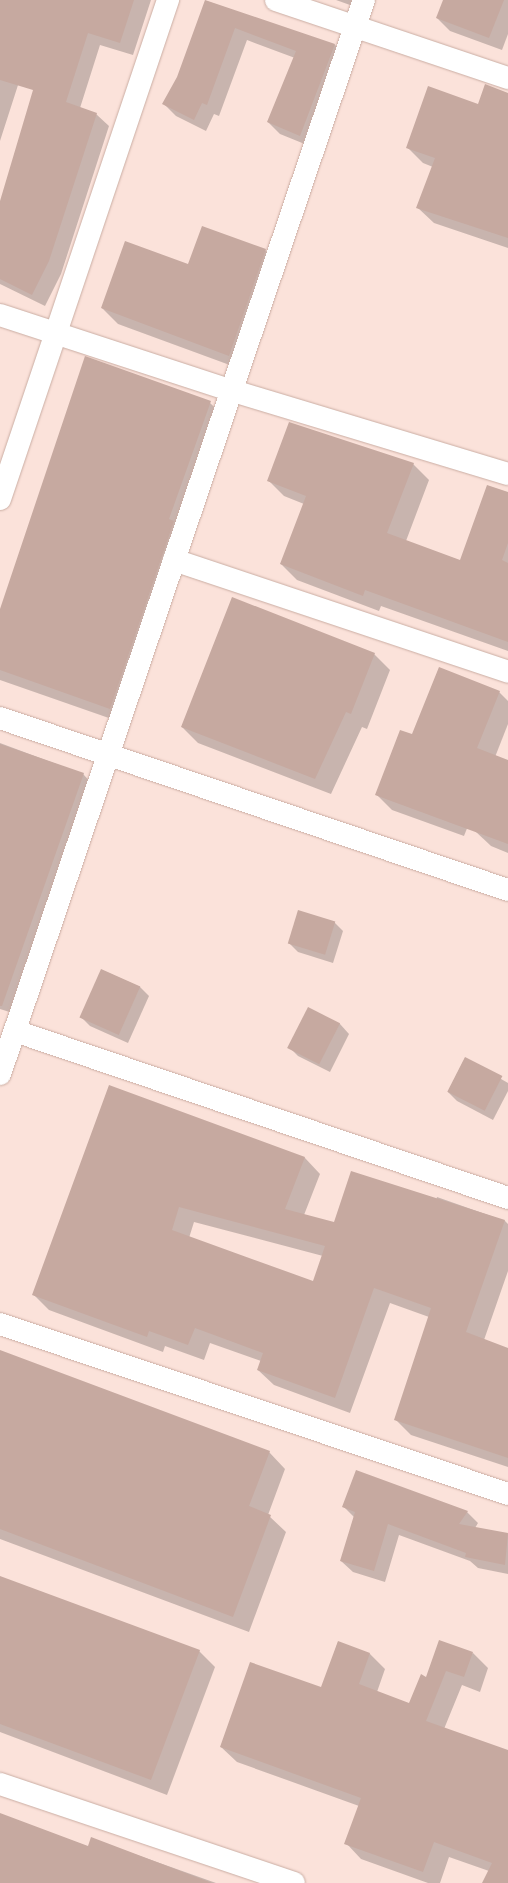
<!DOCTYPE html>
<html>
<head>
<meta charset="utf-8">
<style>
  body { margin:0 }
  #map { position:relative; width:508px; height:1883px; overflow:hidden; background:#fbe2da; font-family:"Public Sans",sans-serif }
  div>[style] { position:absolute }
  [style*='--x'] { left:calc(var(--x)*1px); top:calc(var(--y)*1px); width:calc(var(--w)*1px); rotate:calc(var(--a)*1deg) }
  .shadow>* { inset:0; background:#0003 }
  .building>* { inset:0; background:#c6a9a0; transform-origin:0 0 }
  .roads { filter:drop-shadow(0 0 1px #caada3) drop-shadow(0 0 1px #caada3) }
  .street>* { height:22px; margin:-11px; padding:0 11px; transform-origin:11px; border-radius:11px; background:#fff }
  span { translate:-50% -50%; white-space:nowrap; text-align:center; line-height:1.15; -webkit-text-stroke:4.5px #fff3ee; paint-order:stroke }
</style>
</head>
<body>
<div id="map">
  <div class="shadow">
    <div style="clip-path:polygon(0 0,151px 0,133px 55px,100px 45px,80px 108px,96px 114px,109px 126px,61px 274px,45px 306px,0 284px,0 205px,46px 60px,28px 54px,0 141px)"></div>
    <div style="clip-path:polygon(336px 0,373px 0,364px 10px)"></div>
    <div style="clip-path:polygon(444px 0,508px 0,508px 34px,502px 50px,450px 31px,437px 18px)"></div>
    <div style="clip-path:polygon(206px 1px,335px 45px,347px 57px,312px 147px,280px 134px,268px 122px,295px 58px,247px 40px,219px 116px,214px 114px,206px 131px,176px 116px,164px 104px,178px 77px)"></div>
    <div style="clip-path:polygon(508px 94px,508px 248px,434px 223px,418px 208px,433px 167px,423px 163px,407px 147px,479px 105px)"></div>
    <div style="clip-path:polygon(265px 250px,281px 267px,246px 371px,118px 324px,102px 308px,188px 266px)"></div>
    <div style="clip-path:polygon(210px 403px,226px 418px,126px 724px,0 680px,0 612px)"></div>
    <div style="clip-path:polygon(413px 464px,429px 480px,406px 541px,461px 561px,508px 494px,508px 651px,381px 606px,379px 611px,297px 580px,281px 564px,304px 504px,284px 496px,268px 480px)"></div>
    <div style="clip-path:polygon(374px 654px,390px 670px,367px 729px,362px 727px,331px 794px,198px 743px,182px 727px)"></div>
    <div style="clip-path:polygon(499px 692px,508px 701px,508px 724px,464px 836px,392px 810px,377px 795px,413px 736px)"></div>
    <div style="clip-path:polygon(0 743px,83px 774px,95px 787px,16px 1014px,0 1009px)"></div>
    <div style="clip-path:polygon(508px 762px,508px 853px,491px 846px,475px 831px)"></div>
    <div style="clip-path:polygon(334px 922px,343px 931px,333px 963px,298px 952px,289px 943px)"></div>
    <div style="clip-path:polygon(102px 970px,140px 987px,149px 996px,128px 1043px,90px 1026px,81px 1017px)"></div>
    <div style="clip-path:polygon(308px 1009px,340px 1024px,349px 1034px,330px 1072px,298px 1056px,289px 1047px)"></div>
    <div style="clip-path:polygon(465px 1058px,508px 1083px,508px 1091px,493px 1120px,457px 1101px,448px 1092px)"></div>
    <div style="clip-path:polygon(evenodd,109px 1087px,305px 1158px,320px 1174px,304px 1215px,334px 1223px,436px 1201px,437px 1197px,505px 1221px,508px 1224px,508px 1271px,484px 1340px,508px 1349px,508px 1467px,411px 1435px,396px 1420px,429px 1317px,390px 1303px,350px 1413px,274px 1385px,258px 1370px,261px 1361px,210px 1343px,204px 1360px,165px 1346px,163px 1352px,49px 1310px,34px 1295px,109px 1087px,194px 1222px,323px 1256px,314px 1283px,189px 1238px,194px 1222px)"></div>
    <div style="clip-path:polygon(0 1352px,269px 1452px,285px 1469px,268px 1515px,286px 1532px,249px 1632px,0 1539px)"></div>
    <div style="clip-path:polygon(344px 1507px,467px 1512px,478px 1523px,475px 1528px,508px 1534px,508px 1574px,478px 1568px,470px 1561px,399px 1535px,385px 1582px,353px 1572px,341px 1561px,354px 1517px)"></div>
    <div style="clip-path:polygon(0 1577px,199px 1651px,215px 1667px,167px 1795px,0 1732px)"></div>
    <div style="clip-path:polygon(338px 1642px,370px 1654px,385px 1669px,377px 1692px,410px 1704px,427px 1678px,473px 1653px,488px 1668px,480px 1692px,462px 1685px,444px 1729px,508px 1752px,508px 1883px,483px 1883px,489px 1871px,449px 1857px,440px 1883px,428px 1883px,361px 1859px,346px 1843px,359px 1806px,237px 1762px,221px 1747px,322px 1689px)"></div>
    <div style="clip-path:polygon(0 1814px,89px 1847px,92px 1839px,216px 1883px,0 1883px)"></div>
  </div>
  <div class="building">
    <div style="clip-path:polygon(0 0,134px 0,120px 43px,88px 33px,66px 102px,97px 113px,49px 261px,32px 295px,0 279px,0 201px,33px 90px,0 80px)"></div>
    <div style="clip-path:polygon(205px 0,335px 44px,300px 136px,267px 122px,296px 51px,235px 28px,207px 105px,202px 103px,194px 120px,162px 104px,177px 77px)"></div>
    <div style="clip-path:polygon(443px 0,504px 0,489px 38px,436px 18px)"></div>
    <div style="clip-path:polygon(485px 84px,508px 93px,508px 238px,416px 208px,435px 158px,406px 148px,428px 86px,478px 104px)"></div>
    <div style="clip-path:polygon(202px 226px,266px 249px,229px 356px,101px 308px,125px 241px,188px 264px)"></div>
    <div style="clip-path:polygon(85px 356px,211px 401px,169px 519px,174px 521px,110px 709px,0 670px,0 609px)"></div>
    <div style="clip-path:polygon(289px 422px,414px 463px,387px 533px,460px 560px,487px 485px,508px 492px,508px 543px,502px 560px,508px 563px,508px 642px,365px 590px,363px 596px,280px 564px,306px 496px,267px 481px)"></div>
    <div style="clip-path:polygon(232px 597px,375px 653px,351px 714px,346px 712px,315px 779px,181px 727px)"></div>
    <div style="clip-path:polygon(439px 667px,500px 691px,477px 748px,508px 760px,508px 844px,375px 795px,400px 730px,412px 734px)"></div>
    <div style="clip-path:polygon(0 744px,84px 773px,2px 1006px,0 1006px)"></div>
    <div style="left:298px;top:910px;width:39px;height:35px;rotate:17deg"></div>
    <div style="left:101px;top:969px;width:43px;height:53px;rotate:24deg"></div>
    <div style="left:308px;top:1007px;width:36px;height:46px;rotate:27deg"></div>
    <div style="left:465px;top:1057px;width:42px;height:39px;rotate:27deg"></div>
    <div style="clip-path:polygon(evenodd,109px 1085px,305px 1157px,285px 1209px,334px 1222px,351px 1171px,505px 1220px,466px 1332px,508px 1348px,508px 1458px,394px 1420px,431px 1308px,374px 1288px,335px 1398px,257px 1370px,263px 1353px,195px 1328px,188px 1345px,149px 1331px,147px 1337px,32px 1295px,109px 1085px,179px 1207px,325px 1246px,313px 1281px,172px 1230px,179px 1207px)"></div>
    <div style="clip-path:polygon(0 1350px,270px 1451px,249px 1506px,271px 1515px,233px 1617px,0 1529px)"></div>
    <div style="clip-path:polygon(356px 1470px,468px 1511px,459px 1524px,508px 1533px,505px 1565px,465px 1557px,466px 1553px,388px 1524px,374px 1571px,340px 1561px,355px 1512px,342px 1507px)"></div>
    <div style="clip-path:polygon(0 1576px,200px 1650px,151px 1780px,0 1724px)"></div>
    <div style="clip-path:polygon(439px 1640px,473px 1652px,464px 1677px,446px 1671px,426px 1721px,508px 1750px,508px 1883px,482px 1883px,492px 1863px,434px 1842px,423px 1872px,344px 1844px,361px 1798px,220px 1747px,250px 1662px,321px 1687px,338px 1641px,370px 1653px,359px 1684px,409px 1703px,421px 1674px,426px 1677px)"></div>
    <div style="clip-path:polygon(0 1813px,88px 1846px,91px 1837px,212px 1883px,0 1883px)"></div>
  </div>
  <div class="roads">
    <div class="street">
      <div style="--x:276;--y:0;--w:245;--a:18.6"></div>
      <div style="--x:0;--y:315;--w:245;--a:18.1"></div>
      <div style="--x:233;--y:391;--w:287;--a:16.8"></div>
      <div style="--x:0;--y:499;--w:527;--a:-71.39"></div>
      <div style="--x:174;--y:560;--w:352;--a:18.5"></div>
      <div style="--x:0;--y:718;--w:536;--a:18.71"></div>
      <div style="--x:15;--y:1031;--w:521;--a:18.71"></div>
      <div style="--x:0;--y:1074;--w:1134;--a:-71.28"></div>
      <div style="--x:0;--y:1324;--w:536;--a:18.5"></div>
      <div style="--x:0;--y:1784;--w:310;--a:18.6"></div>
    </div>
  </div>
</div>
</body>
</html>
